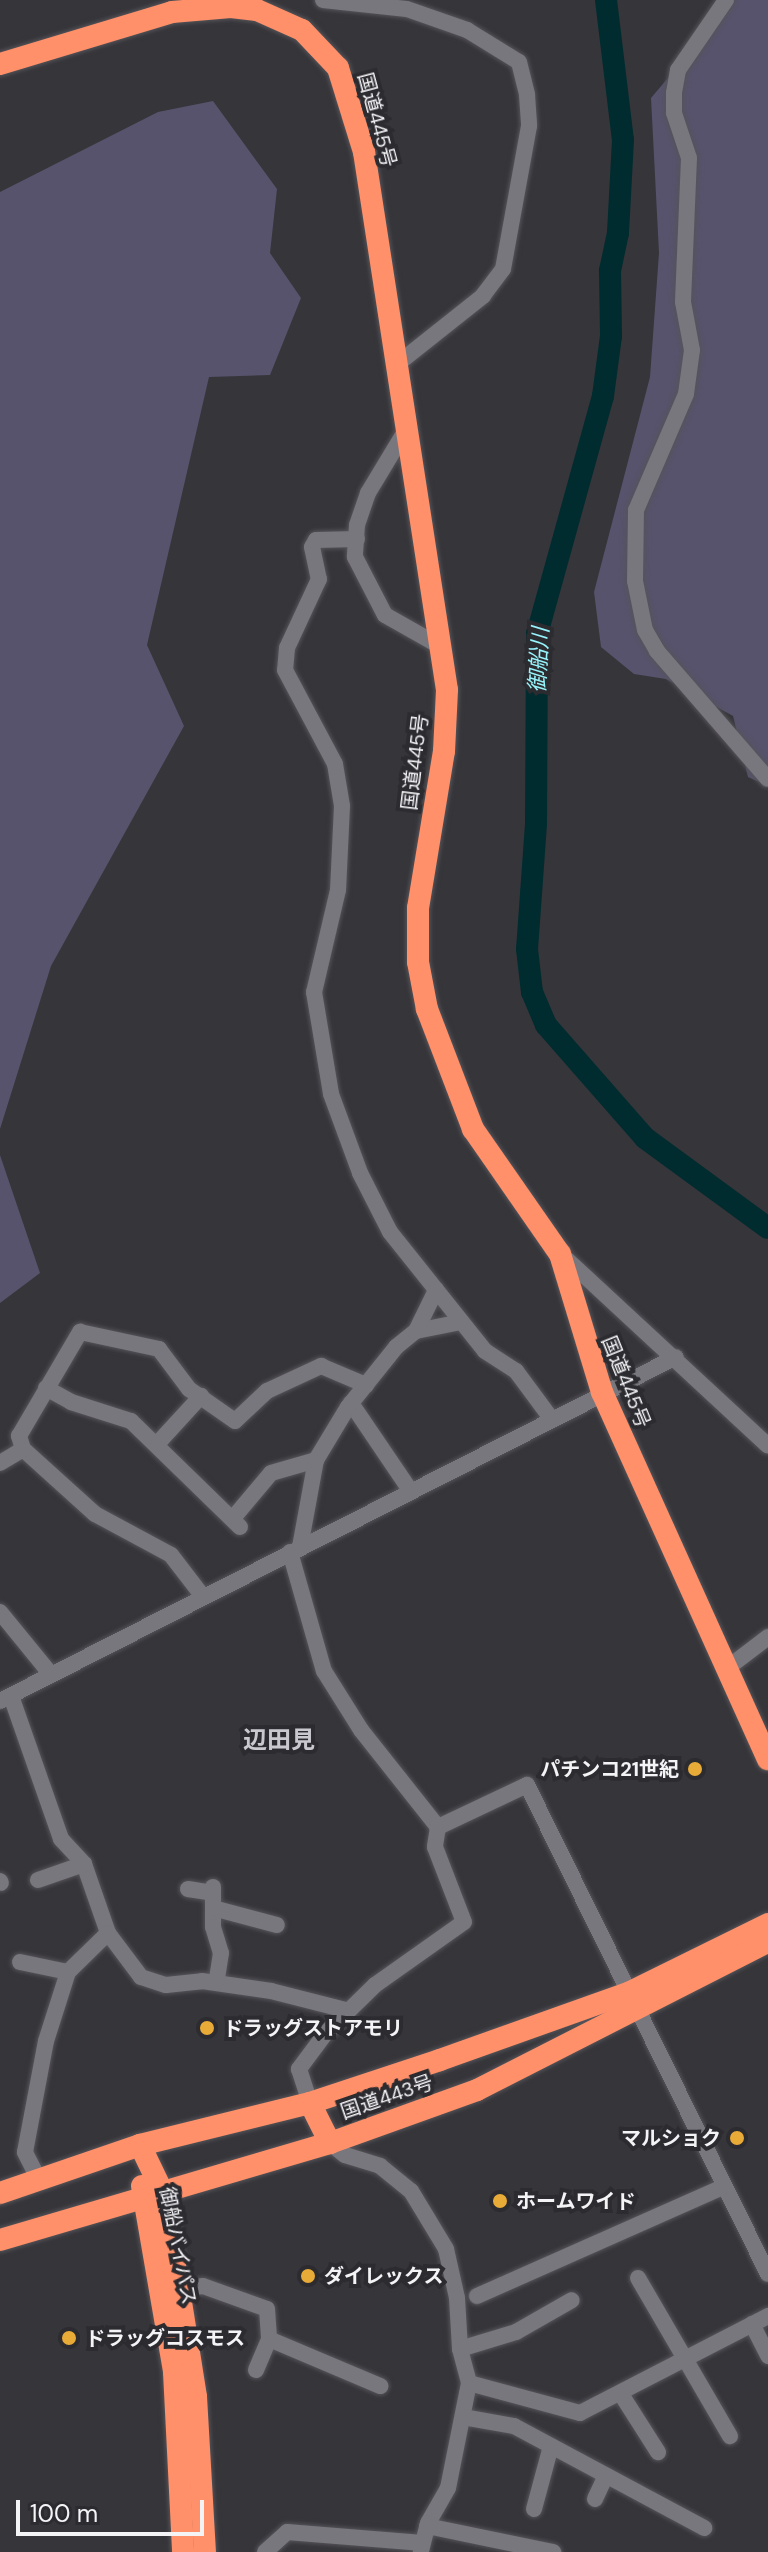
<!DOCTYPE html>
<html>
<head>
<meta charset="utf-8">
<style>
  body { margin:0 }
  #map { position:relative; width:768px; height:2552px; overflow:hidden; background:#36353a; font-family:"DM Sans","Noto Sans JP",sans-serif }
  div>[style] { position:absolute }
  [style*='--x'] { left:calc(var(--x)*1px); top:calc(var(--y)*1px); width:calc(var(--w)*1px); rotate:calc(var(--a)*1deg) }
  .green>* { inset:0; background:#57536c }
  .river>* { height:22px; margin:-11px; padding:0 11px; transform-origin:11px; border-radius:11px; background:#002c2f }
  .roads { filter:drop-shadow(0 0 2px #555459) drop-shadow(0 0 2px #555459) }
  .minor>* { height:16px; margin:-8px; padding:0 8px; transform-origin:8px; border-radius:8px; background:#78777d }
  .highway>* { height:22px; margin:-11px; padding:0 11px; transform-origin:11px; border-radius:11px; background:#ff9069 }
  .dots>* { width:22px; height:22px; translate:-50% -50%; box-sizing:border-box; border:4px solid #2c2b30; border-radius:50% }
  span { translate:-50% -50%; white-space:nowrap; text-align:center; line-height:1.15; -webkit-text-stroke:8px #2c2b30; paint-order:stroke }
  .street-label { font-size:20px; color:#f4f4f7 }
  .poi-label { font-size:20px; color:#f4f4f7; font-weight:700 }
  .right { translate:-100% -50%; text-align:right }
  .left { translate:0 -50%; text-align:left }
  .water-label { font-size:22px; color:#97f4fb; font-style:italic }
  .quarter-label { font-size:24px; color:#c9c8cf; font-weight:700 }
  .scale { position:absolute; left:16px; top:2500px; width:188px; height:36px; box-sizing:border-box; border:4px solid #f4f4f7; border-top:0; padding-left:10px; font-size:24px; line-height:28px; white-space:nowrap; color:#f4f4f7; -webkit-text-stroke:6px #2c2b30; paint-order:stroke }
</style>
</head>
<body>
<div id="map">
  <div class="green">
    <div style="clip-path:polygon(734px 0,768px 0,768px 786px,748px 777px,733px 716px,666px 679px,634px 674px,601px 647px,594px 592px,650px 377px,659px 253px,651px 98px)"></div>
    <div style="clip-path:polygon(213px 101px,277px 189px,270px 253px,301px 298px,270px 375px,209px 377px,147px 645px,184px 726px,51px 966px,0 1129px,0 192px,158px 112px)"></div>
    <div style="clip-path:polygon(0 1155px,40px 1273px,0 1303px)"></div>
  </div>
  <div class="river">
    <div style="--x:606;--y:0;--w:141;--a:83.1"></div>
    <div style="--x:623;--y:140;--w:93;--a:93.1"></div>
    <div style="--x:618;--y:233;--w:39;--a:102"></div>
    <div style="--x:610;--y:271;--w:65;--a:89.1"></div>
    <div style="--x:611;--y:336;--w:61;--a:97.6"></div>
    <div style="--x:603;--y:396;--w:247;--a:105.5"></div>
    <div style="--x:537;--y:634;--w:190;--a:90.3"></div>
    <div style="--x:536;--y:824;--w:125;--a:94.1"></div>
    <div style="--x:527;--y:949;--w:43;--a:83.4"></div>
    <div style="--x:532;--y:992;--w:36;--a:67"></div>
    <div style="--x:546;--y:1025;--w:150;--a:48.8"></div>
    <div style="--x:645;--y:1138;--w:152;--a:36.2"></div>
  </div>
  <div class="roads">
    <div class="minor">
      <div style="--x:323;--y:0;--w:84;--a:6.1"></div>
      <div style="--x:407;--y:9;--w:64;--a:19.3"></div>
      <div style="--x:467;--y:30;--w:61;--a:31.6"></div>
      <div style="--x:519;--y:62;--w:34;--a:76"></div>
      <div style="--x:527;--y:95;--w:31;--a:86"></div>
      <div style="--x:529;--y:126;--w:145;--a:100.3"></div>
      <div style="--x:503;--y:269;--w:34;--a:127"></div>
      <div style="--x:483;--y:296;--w:111;--a:141.6"></div>
      <div style="--x:726;--y:0;--w:85;--a:124.4"></div>
      <div style="--x:678;--y:70;--w:23;--a:100"></div>
      <div style="--x:674;--y:93;--w:20;--a:90"></div>
      <div style="--x:674;--y:113;--w:47;--a:71.6"></div>
      <div style="--x:689;--y:158;--w:144;--a:92.4"></div>
      <div style="--x:683;--y:302;--w:49;--a:79.4"></div>
      <div style="--x:692;--y:350;--w:44;--a:97.8"></div>
      <div style="--x:686;--y:394;--w:126;--a:113.3"></div>
      <div style="--x:636;--y:510;--w:71;--a:90.8"></div>
      <div style="--x:635;--y:581;--w:50;--a:78.5"></div>
      <div style="--x:645;--y:630;--w:24;--a:60"></div>
      <div style="--x:657;--y:651;--w:169;--a:49.1"></div>
      <div style="--x:406;--y:430;--w:74;--a:121.1"></div>
      <div style="--x:368;--y:493;--w:34;--a:109"></div>
      <div style="--x:357;--y:525;--w:32;--a:94"></div>
      <div style="--x:355;--y:557;--w:65;--a:62.7"></div>
      <div style="--x:385;--y:615;--w:63;--a:29.4"></div>
      <div style="--x:357;--y:539;--w:41;--a:178.6"></div>
      <div style="--x:316;--y:540;--w:8;--a:120"></div>
      <div style="--x:312;--y:547;--w:33;--a:78"></div>
      <div style="--x:319;--y:579;--w:76;--a:114.9"></div>
      <div style="--x:287;--y:648;--w:22;--a:95"></div>
      <div style="--x:285;--y:670;--w:106;--a:62"></div>
      <div style="--x:335;--y:764;--w:43;--a:80.5"></div>
      <div style="--x:342;--y:806;--w:84;--a:92.7"></div>
      <div style="--x:338;--y:890;--w:105;--a:103.2"></div>
      <div style="--x:314;--y:992;--w:103;--a:80.5"></div>
      <div style="--x:331;--y:1094;--w:84;--a:69.8"></div>
      <div style="--x:360;--y:1173;--w:66;--a:63"></div>
      <div style="--x:390;--y:1232;--w:152;--a:51.4"></div>
      <div style="--x:485;--y:1351;--w:37;--a:33"></div>
      <div style="--x:516;--y:1371;--w:57;--a:53.5"></div>
      <div style="--x:561;--y:1254;--w:282;--a:42.8"></div>
      <div style="--x:416;--y:1331;--w:46;--a:-11.3"></div>
      <div style="--x:46;--y:1388;--w:29;--a:29"></div>
      <div style="--x:71;--y:1402;--w:63;--a:17.6"></div>
      <div style="--x:131;--y:1421;--w:152;--a:44.2"></div>
      <div style="--x:351;--y:1403;--w:105;--a:55.9"></div>
      <div style="--x:158;--y:1443;--w:64;--a:-47.5"></div>
      <div style="--x:23;--y:1449;--w:97;--a:42.1"></div>
      <div style="--x:95;--y:1514;--w:86;--a:28.3"></div>
      <div style="--x:171;--y:1555;--w:49;--a:52.4"></div>
      <div style="--x:0;--y:1463;--w:27;--a:-31"></div>
      <div style="--x:23;--y:1449;--w:14;--a:-107"></div>
      <div style="--x:19;--y:1436;--w:121;--a:-59.6"></div>
      <div style="--x:80;--y:1332;--w:81;--a:12.1"></div>
      <div style="--x:159;--y:1349;--w:50;--a:53.1"></div>
      <div style="--x:189;--y:1389;--w:56;--a:34.8"></div>
      <div style="--x:235;--y:1421;--w:44;--a:-43.2"></div>
      <div style="--x:267;--y:1391;--w:60;--a:-24.8"></div>
      <div style="--x:321;--y:1366;--w:49;--a:22.9"></div>
      <div style="--x:234;--y:1517;--w:57;--a:-49.9"></div>
      <div style="--x:271;--y:1473;--w:47;--a:-16.1"></div>
      <div style="--x:300;--y:1547;--w:88;--a:-79.6"></div>
      <div style="--x:316;--y:1460;--w:62;--a:-58.9"></div>
      <div style="--x:348;--y:1407;--w:77;--a:-51.3"></div>
      <div style="--x:396;--y:1347;--w:26;--a:-39"></div>
      <div style="--x:416;--y:1331;--w:46;--a:-64"></div>
      <div style="--x:290;--y:1552;--w:124;--a:74.1"></div>
      <div style="--x:324;--y:1671;--w:70;--a:57.9"></div>
      <div style="--x:361;--y:1730;--w:124;--a:51.6"></div>
      <div style="--x:438;--y:1827;--w:20;--a:99"></div>
      <div style="--x:435;--y:1847;--w:80;--a:68.9"></div>
      <div style="--x:464;--y:1922;--w:109;--a:144.7"></div>
      <div style="--x:375;--y:1985;--w:70;--a:135.6"></div>
      <div style="--x:325;--y:2034;--w:44;--a:126.6"></div>
      <div style="--x:299;--y:2069;--w:36;--a:72"></div>
      <div style="--x:0;--y:1612;--w:77;--a:50.8"></div>
      <div style="--x:726;--y:1669;--w:53;--a:-37.3"></div>
      <div style="--x:11;--y:1696;--w:151;--a:70.7"></div>
      <div style="--x:61;--y:1839;--w:34;--a:47"></div>
      <div style="--x:84;--y:1864;--w:73;--a:70.8"></div>
      <div style="--x:108;--y:1933;--w:55;--a:53.1"></div>
      <div style="--x:141;--y:1977;--w:26;--a:18"></div>
      <div style="--x:166;--y:1985;--w:36;--a:-6"></div>
      <div style="--x:202;--y:1981;--w:70;--a:8.2"></div>
      <div style="--x:271;--y:1991;--w:77;--a:14.2"></div>
      <div style="--x:0;--y:1701;--w:758;--a:-26.97"></div>
      <div style="--x:438;--y:1827;--w:98;--a:-25.3"></div>
      <div style="--x:527;--y:1785;--w:545;--a:63.76"></div>
      <div style="--x:38;--y:1880;--w:49;--a:-19.2"></div>
      <div style="--x:0;--y:1881;--w:2;--a:63"></div>
      <div style="--x:213;--y:1887;--w:40;--a:90"></div>
      <div style="--x:213;--y:1927;--w:27;--a:73"></div>
      <div style="--x:221;--y:1953;--w:30;--a:99"></div>
      <div style="--x:188;--y:1889;--w:25;--a:9"></div>
      <div style="--x:213;--y:1908;--w:66;--a:14.9"></div>
      <div style="--x:20;--y:1962;--w:49;--a:11.8"></div>
      <div style="--x:330;--y:2143;--w:19;--a:39"></div>
      <div style="--x:345;--y:2155;--w:37;--a:17"></div>
      <div style="--x:380;--y:2166;--w:40;--a:39"></div>
      <div style="--x:411;--y:2191;--w:68;--a:58.9"></div>
      <div style="--x:446;--y:2249;--w:50;--a:77.3"></div>
      <div style="--x:457;--y:2298;--w:51;--a:86.6"></div>
      <div style="--x:460;--y:2349;--w:35;--a:75"></div>
      <div style="--x:469;--y:2383;--w:107;--a:101.3"></div>
      <div style="--x:448;--y:2488;--w:40;--a:119.7"></div>
      <div style="--x:428;--y:2523;--w:30;--a:104"></div>
      <div style="--x:38;--y:2178;--w:29;--a:-117"></div>
      <div style="--x:25;--y:2152;--w:113;--a:-79.3"></div>
      <div style="--x:46;--y:2041;--w:72;--a:-72.3"></div>
      <div style="--x:68;--y:1972;--w:56;--a:-44.3"></div>
      <div style="--x:638;--y:2278;--w:183;--a:59.8"></div>
      <div style="--x:179;--y:2289;--w:24;--a:-7"></div>
      <div style="--x:203;--y:2286;--w:68;--a:19.8"></div>
      <div style="--x:267;--y:2309;--w:30;--a:86"></div>
      <div style="--x:269;--y:2339;--w:121;--a:22.9"></div>
      <div style="--x:477;--y:2296;--w:269;--a:-23.9"></div>
      <div style="--x:752;--y:2324;--w:36;--a:63"></div>
      <div style="--x:460;--y:2349;--w:59;--a:-16.9"></div>
      <div style="--x:516;--y:2332;--w:64;--a:-29.7"></div>
      <div style="--x:256;--y:2370;--w:34;--a:-67"></div>
      <div style="--x:469;--y:2383;--w:115;--a:15.1"></div>
      <div style="--x:580;--y:2413;--w:212;--a:-27.3"></div>
      <div style="--x:621;--y:2394;--w:69;--a:57.5"></div>
      <div style="--x:463;--y:2417;--w:52;--a:10"></div>
      <div style="--x:514;--y:2426;--w:216;--a:28.2"></div>
      <div style="--x:595;--y:2499;--w:26;--a:-65"></div>
      <div style="--x:534;--y:2509;--w:65;--a:-74.9"></div>
      <div style="--x:427;--y:2526;--w:129;--a:11.7"></div>
      <div style="--x:265;--y:2552;--w:30;--a:-42"></div>
      <div style="--x:287;--y:2532;--w:136;--a:4.6"></div>
    </div>
    <div class="highway">
      <div style="--x:0;--y:64;--w:180;--a:-16.8"></div>
      <div style="--x:172;--y:12;--w:59;--a:-4.8"></div>
      <div style="--x:231;--y:7;--w:26;--a:7"></div>
      <div style="--x:257;--y:10;--w:49;--a:24"></div>
      <div style="--x:302;--y:30;--w:52;--a:46.5"></div>
      <div style="--x:338;--y:68;--w:88;--a:72.8"></div>
      <div style="--x:364;--y:152;--w:544;--a:81.23"></div>
      <div style="--x:447;--y:690;--w:61;--a:92.8"></div>
      <div style="--x:444;--y:751;--w:159;--a:99.4"></div>
      <div style="--x:418;--y:908;--w:54;--a:90"></div>
      <div style="--x:418;--y:962;--w:48;--a:79.2"></div>
      <div style="--x:427;--y:1009;--w:129;--a:69"></div>
      <div style="--x:473;--y:1129;--w:152;--a:55.2"></div>
      <div style="--x:560;--y:1254;--w:144;--a:73.1"></div>
      <div style="--x:602;--y:1392;--w:403;--a:65.7"></div>
      <div style="--x:310;--y:2103;--w:45;--a:63.4"></div>
      <div style="--x:140;--y:2145;--w:53;--a:64.4"></div>
      <div style="--x:163;--y:2193;--w:110;--a:80.6"></div>
      <div style="--x:181;--y:2302;--w:96;--a:81"></div>
      <div style="--x:196;--y:2397;--w:155;--a:86.7"></div>
      <div style="--x:142;--y:2186;--w:189;--a:80.2"></div>
      <div style="--x:174;--y:2372;--w:180;--a:87.1"></div>
      <div style="--x:0;--y:2193;--w:148;--a:-18.9"></div>
      <div style="--x:140;--y:2145;--w:175;--a:-13.9"></div>
      <div style="--x:310;--y:2103;--w:137;--a:-18.3"></div>
      <div style="--x:440;--y:2060;--w:200;--a:-19.6"></div>
      <div style="--x:628;--y:1993;--w:156;--a:-26.2"></div>
      <div style="--x:0;--y:2240;--w:344;--a:-16.4"></div>
      <div style="--x:330;--y:2143;--w:156;--a:-19.8"></div>
      <div style="--x:477;--y:2090;--w:326;--a:-27"></div>
    </div>
  </div>
  <div class="dots">
    <div style="left:695px;top:1769px;background:#e8ab37"></div>
    <div style="left:207px;top:2028px;background:#e8ab37"></div>
    <div style="left:737px;top:2138px;background:#e8ab37"></div>
    <div style="left:500px;top:2201px;background:#e8ab37"></div>
    <div style="left:308px;top:2276px;background:#e8ab37"></div>
    <div style="left:69px;top:2338px;background:#e8ab37"></div>
  </div>
  <div class="street-label">
    <span style="left:377px;top:120px;rotate:75deg">国道445号</span>
    <span style="left:415px;top:762px;rotate:-83deg">国道445号</span>
    <span style="left:626px;top:1382px;rotate:68deg">国道445号</span>
    <span style="left:387px;top:2097px;rotate:-19deg">国道443号</span>
    <span style="left:178px;top:2246px;rotate:79deg">御船バイパス</span>
  </div>
  <div class="poi-label">
    <span class="right" style="left:679px;top:1769px">パチンコ21世紀</span>
    <span class="left" style="left:223px;top:2028px">ドラッグストアモリ</span>
    <span class="right" style="left:721px;top:2138px">マルショク</span>
    <span class="left" style="left:516px;top:2201px">ホームワイド</span>
    <span class="left" style="left:324px;top:2276px">ダイレックス</span>
    <span class="left" style="left:85px;top:2338px">ドラッグコスモス</span>
  </div>
  <div class="water-label">
    <span style="left:539px;top:660px;rotate:-87deg">御船川</span>
  </div>
  <div class="quarter-label">
    <span style="left:279px;top:1740px">辺田見</span>
  </div>
  <div class="scale">100 m</div>
</div>
</body>
</html>
